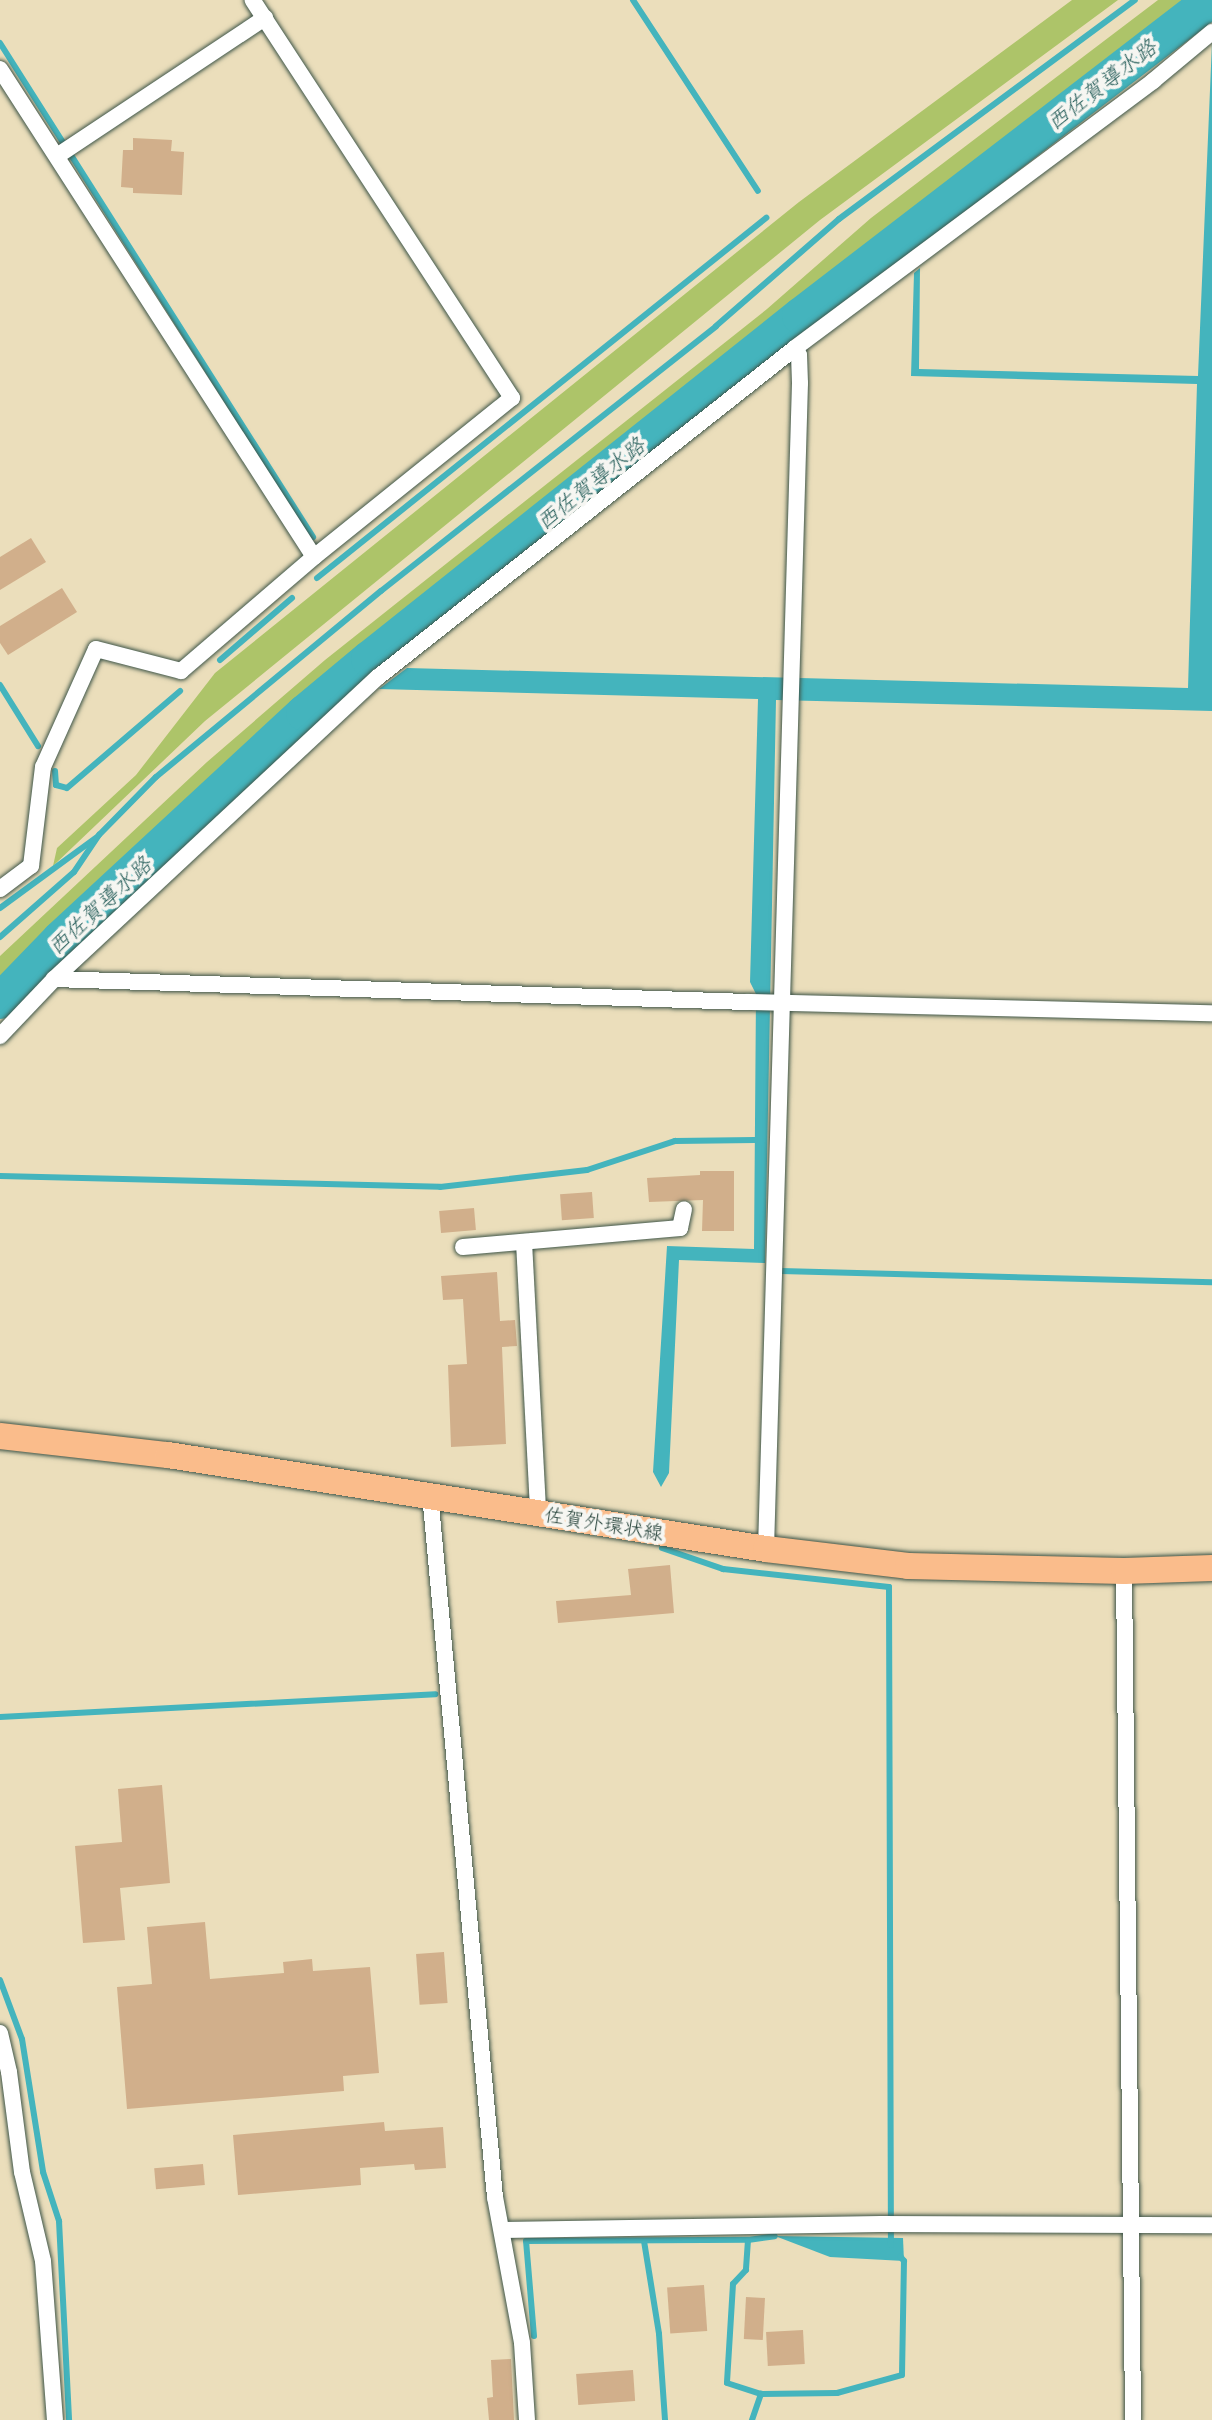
<!DOCTYPE html>
<html>
<head>
<meta charset="utf-8">
<style>
  body { margin:0 }
  #map { position:relative; width:1212px; height:2420px; overflow:hidden; background:#ebdebb; font-family:Mali,"Klee One",sans-serif }
  div>[style] { position:absolute }
  [style*='--x'] { left:calc(var(--x)*1px); top:calc(var(--y)*1px); width:calc(var(--w)*1px); rotate:calc(var(--a)*1deg) }
  .green>* { inset:0; background:#adc469 }
  .water>* { inset:0; background:#44b4bd }
  .stream>* { height:6px; margin:-3px; padding:0 3px; transform-origin:3px; border-radius:3px; background:#44b4bd }
  .river>* { height:36px; margin:-18px; padding:0 18px; transform-origin:18px; border-radius:18px; background:#44b4bd }
  .building>* { inset:0; background:#d1af8b; transform-origin:0 0 }
  .roads { filter:drop-shadow(0 0 2px #3e5548) drop-shadow(0 0 2px #3e5548) }
  .minor>* { height:16px; margin:-8px; padding:0 8px; transform-origin:8px; border-radius:8px; background:#fff }
  .primary>* { height:26px; margin:-13px; padding:0 13px; transform-origin:13px; border-radius:13px; background:#fabc8b }
  span { translate:-50% -50%; white-space:nowrap; text-align:center; line-height:1.15; -webkit-text-stroke:8px #f6f6f2; paint-order:stroke }
  .street-label { font-size:20px; color:#1f3d34 }
  .water-label { font-size:22px; color:#2a615d; font-style:italic }
</style>
</head>
<body>
<div id="map">
  <div class="green">
    <div style="clip-path:polygon(1072px 0,1118px 0,820px 220px,205px 721px,53px 866px,57px 848px,136px 775px,215px 673px,799px 202px)"></div>
    <div style="clip-path:polygon(1158px 0,1190px 0,316px 681px,0 982px,0 956px,207px 762px,325px 660px,767px 309px,871px 218px)"></div>
  </div>
  <div class="water">
    <div style="clip-path:polygon(1212px 42px,1212px 711px,776px 700px,765px 1263px,679px 1260px,669px 1473px,661px 1487px,653px 1472px,667px 1246px,754px 1249px,756px 994px,750px 982px,758px 699px,379px 689px,407px 668px,1188px 688px,1197px 384px,911px 376px,914px 273px,920px 268px,919px 369px,1198px 376px)"></div>
    <div style="clip-path:polygon(775px 2236px,903px 2238px,904px 2261px,830px 2257px)"></div>
  </div>
  <div class="stream">
    <div style="--x:633;--y:0;--w:228;--a:56.8"></div>
    <div style="--x:0;--y:43;--w:585;--a:57.64"></div>
    <div style="--x:317;--y:578;--w:576;--a:-38.72"></div>
    <div style="--x:220;--y:660;--w:95;--a:-40.7"></div>
    <div style="--x:0;--y:685;--w:72;--a:58.1"></div>
    <div style="--x:55;--y:771;--w:14;--a:86"></div>
    <div style="--x:56;--y:785;--w:11;--a:15"></div>
    <div style="--x:67;--y:788;--w:149;--a:-40.6"></div>
    <div style="--x:0;--y:908;--w:120;--a:-36.2"></div>
    <div style="--x:0;--y:937;--w:98;--a:-41.3"></div>
    <div style="--x:74;--y:872;--w:45;--a:-56"></div>
    <div style="--x:99;--y:835;--w:81;--a:-45.5"></div>
    <div style="--x:156;--y:777;--w:292;--a:-39.6"></div>
    <div style="--x:381;--y:591;--w:427;--a:-38.3"></div>
    <div style="--x:716;--y:326;--w:163;--a:-41"></div>
    <div style="--x:839;--y:219;--w:368;--a:-36.5"></div>
    <div style="--x:0;--y:1176;--w:440;--a:1.4"></div>
    <div style="--x:440;--y:1187;--w:148;--a:-6.6"></div>
    <div style="--x:587;--y:1170;--w:93;--a:-18.2"></div>
    <div style="--x:675;--y:1141;--w:80;--a:-0.7"></div>
    <div style="--x:781;--y:1271;--w:431;--a:1.5"></div>
    <div style="--x:662;--y:1548;--w:65;--a:19"></div>
    <div style="--x:723;--y:1569;--w:167;--a:6.2"></div>
    <div style="--x:889;--y:1587;--w:658;--a:89.83"></div>
    <div style="--x:0;--y:1717;--w:436;--a:-3"></div>
    <div style="--x:0;--y:1980;--w:63;--a:69.6"></div>
    <div style="--x:22;--y:2039;--w:135;--a:81"></div>
    <div style="--x:43;--y:2172;--w:52;--a:71.9"></div>
    <div style="--x:59;--y:2221;--w:199;--a:87.1"></div>
    <div style="--x:748;--y:2240;--w:30;--a:94"></div>
    <div style="--x:746;--y:2270;--w:19;--a:133"></div>
    <div style="--x:733;--y:2284;--w:99;--a:93.5"></div>
    <div style="--x:727;--y:2383;--w:36;--a:18"></div>
    <div style="--x:644;--y:2241;--w:94;--a:80.8"></div>
    <div style="--x:659;--y:2334;--w:86;--a:86"></div>
    <div style="--x:534;--y:2336;--w:95;--a:-94.8"></div>
    <div style="--x:526;--y:2241;--w:222;--a:-0.3"></div>
    <div style="--x:748;--y:2240;--w:27;--a:-8"></div>
    <div style="--x:752;--y:2420;--w:28;--a:-71"></div>
    <div style="--x:761;--y:2394;--w:76;--a:-0.8"></div>
    <div style="--x:837;--y:2393;--w:67;--a:-15.5"></div>
    <div style="--x:902;--y:2375;--w:114;--a:-89"></div>
    <div style="--x:904;--y:2261;--w:6;--a:-129"></div>
  </div>
  <div class="river">
    <div style="--x:0;--y:1001;--w:86;--a:-45.9"></div>
    <div style="--x:60;--y:939;--w:333;--a:-42.8"></div>
    <div style="--x:304;--y:713;--w:85;--a:-39.7"></div>
    <div style="--x:369;--y:659;--w:551;--a:-38.51"></div>
    <div style="--x:800;--y:316;--w:518;--a:-37.56"></div>
  </div>
  <div class="building">
    <div style="clip-path:polygon(133px 138px,172px 140px,171px 151px,184px 152px,182px 195px,133px 193px,133px 188px,121px 187px,123px 150px,133px 150px)"></div>
    <div style="clip-path:polygon(31px 538px,46px 562px,0 590px,0 557px)"></div>
    <div style="clip-path:polygon(62px 588px,77px 612px,8px 655px,0 643px,0 626px)"></div>
    <div style="clip-path:polygon(700px 1171px,734px 1171px,734px 1231px,702px 1231px,703px 1200px,649px 1202px,647px 1178px,700px 1175px)"></div>
    <div style="left:592px;top:1192px;width:26px;height:32px;rotate:86deg"></div>
    <div style="left:474px;top:1208px;width:22px;height:35px;rotate:85deg"></div>
    <div style="clip-path:polygon(497px 1272px,500px 1321px,515px 1320px,517px 1346px,502px 1347px,506px 1444px,451px 1447px,448px 1365px,467px 1364px,463px 1299px,443px 1300px,441px 1276px)"></div>
    <div style="clip-path:polygon(670px 1565px,674px 1613px,558px 1623px,556px 1601px,631px 1595px,628px 1569px)"></div>
    <div style="clip-path:polygon(162px 1785px,170px 1883px,120px 1888px,125px 1940px,83px 1943px,75px 1846px,122px 1842px,118px 1789px)"></div>
    <div style="clip-path:polygon(205px 1922px,210px 1979px,284px 1973px,283px 1962px,312px 1959px,313px 1971px,370px 1967px,379px 2073px,343px 2076px,344px 2091px,127px 2109px,117px 1987px,152px 1984px,147px 1927px)"></div>
    <div style="left:444px;top:1952px;width:51px;height:28px;rotate:86deg"></div>
    <div style="clip-path:polygon(384px 2122px,385px 2131px,443px 2127px,446px 2168px,415px 2170px,414px 2164px,360px 2168px,361px 2185px,238px 2195px,233px 2135px)"></div>
    <div style="left:203px;top:2164px;width:21px;height:49px;rotate:85deg"></div>
    <div style="left:704px;top:2285px;width:46px;height:37px;rotate:86deg"></div>
    <div style="left:746px;top:2297px;width:19px;height:42px;rotate:3deg"></div>
    <div style="left:803px;top:2330px;width:34px;height:37px;rotate:87deg"></div>
    <div style="clip-path:polygon(511px 2359px,514px 2420px,489px 2420px,487px 2398px,493px 2397px,491px 2360px)"></div>
    <div style="left:633px;top:2370px;width:31px;height:57px;rotate:86deg"></div>
  </div>
  <div class="roads">
    <div class="minor">
      <div style="--x:0;--y:69;--w:580;--a:57.24"></div>
      <div style="--x:57;--y:156;--w:250;--a:-33.6"></div>
      <div style="--x:0;--y:889;--w:39;--a:-37"></div>
      <div style="--x:31;--y:866;--w:100;--a:-83.1"></div>
      <div style="--x:43;--y:767;--w:129;--a:-65.8"></div>
      <div style="--x:96;--y:649;--w:88;--a:14.5"></div>
      <div style="--x:181;--y:671;--w:175;--a:-40.6"></div>
      <div style="--x:314;--y:557;--w:254;--a:-38.8"></div>
      <div style="--x:512;--y:398;--w:475;--a:-123.1"></div>
      <div style="--x:54;--y:979;--w:695;--a:1.9"></div>
      <div style="--x:749;--y:1002;--w:463;--a:1.4"></div>
      <div style="--x:0;--y:1036;--w:79;--a:-46.5"></div>
      <div style="--x:54;--y:979;--w:443;--a:-43"></div>
      <div style="--x:378;--y:677;--w:531;--a:-38.27"></div>
      <div style="--x:795;--y:348;--w:447;--a:-36.7"></div>
      <div style="--x:1153;--y:81;--w:77;--a:-39.7"></div>
      <div style="--x:524;--y:1242;--w:270;--a:87"></div>
      <div style="--x:463;--y:1247;--w:218;--a:-5"></div>
      <div style="--x:680;--y:1228;--w:19;--a:-78"></div>
      <div style="--x:430;--y:1494;--w:706;--a:84.72"></div>
      <div style="--x:495;--y:2197;--w:148;--a:79.5"></div>
      <div style="--x:522;--y:2343;--w:77;--a:86.3"></div>
      <div style="--x:766;--y:1549;--w:1166;--a:-88.33"></div>
      <div style="--x:800;--y:383;--w:28;--a:-92"></div>
      <div style="--x:799;--y:355;--w:8;--a:-120"></div>
      <div style="--x:1124;--y:1571;--w:849;--a:89.39"></div>
      <div style="--x:0;--y:2033;--w:40;--a:77"></div>
      <div style="--x:9;--y:2072;--w:101;--a:82.6"></div>
      <div style="--x:22;--y:2172;--w:91;--a:76.7"></div>
      <div style="--x:43;--y:2261;--w:159;--a:85.7"></div>
      <div style="--x:503;--y:2230;--w:378;--a:-0.9"></div>
      <div style="--x:881;--y:2224;--w:331;--a:0.2"></div>
    </div>
    <div class="primary">
      <div style="--x:0;--y:1436;--w:169;--a:6.5"></div>
      <div style="--x:168;--y:1455;--w:605;--a:8.93"></div>
      <div style="--x:766;--y:1549;--w:143;--a:6.8"></div>
      <div style="--x:908;--y:1566;--w:216;--a:1.3"></div>
      <div style="--x:1124;--y:1571;--w:88;--a:-2"></div>
    </div>
  </div>
  <div class="street-label">
    <span style="left:604px;top:1523px;rotate:9deg">佐賀外環状線</span>
  </div>
  <div class="water-label">
    <span style="left:1101px;top:84px;rotate:-38deg">西佐賀導水路</span>
    <span style="left:590px;top:483px;rotate:-39deg">西佐賀導水路</span>
    <span style="left:99px;top:905px;rotate:-43deg">西佐賀導水路</span>
  </div>
</div>
</body>
</html>
